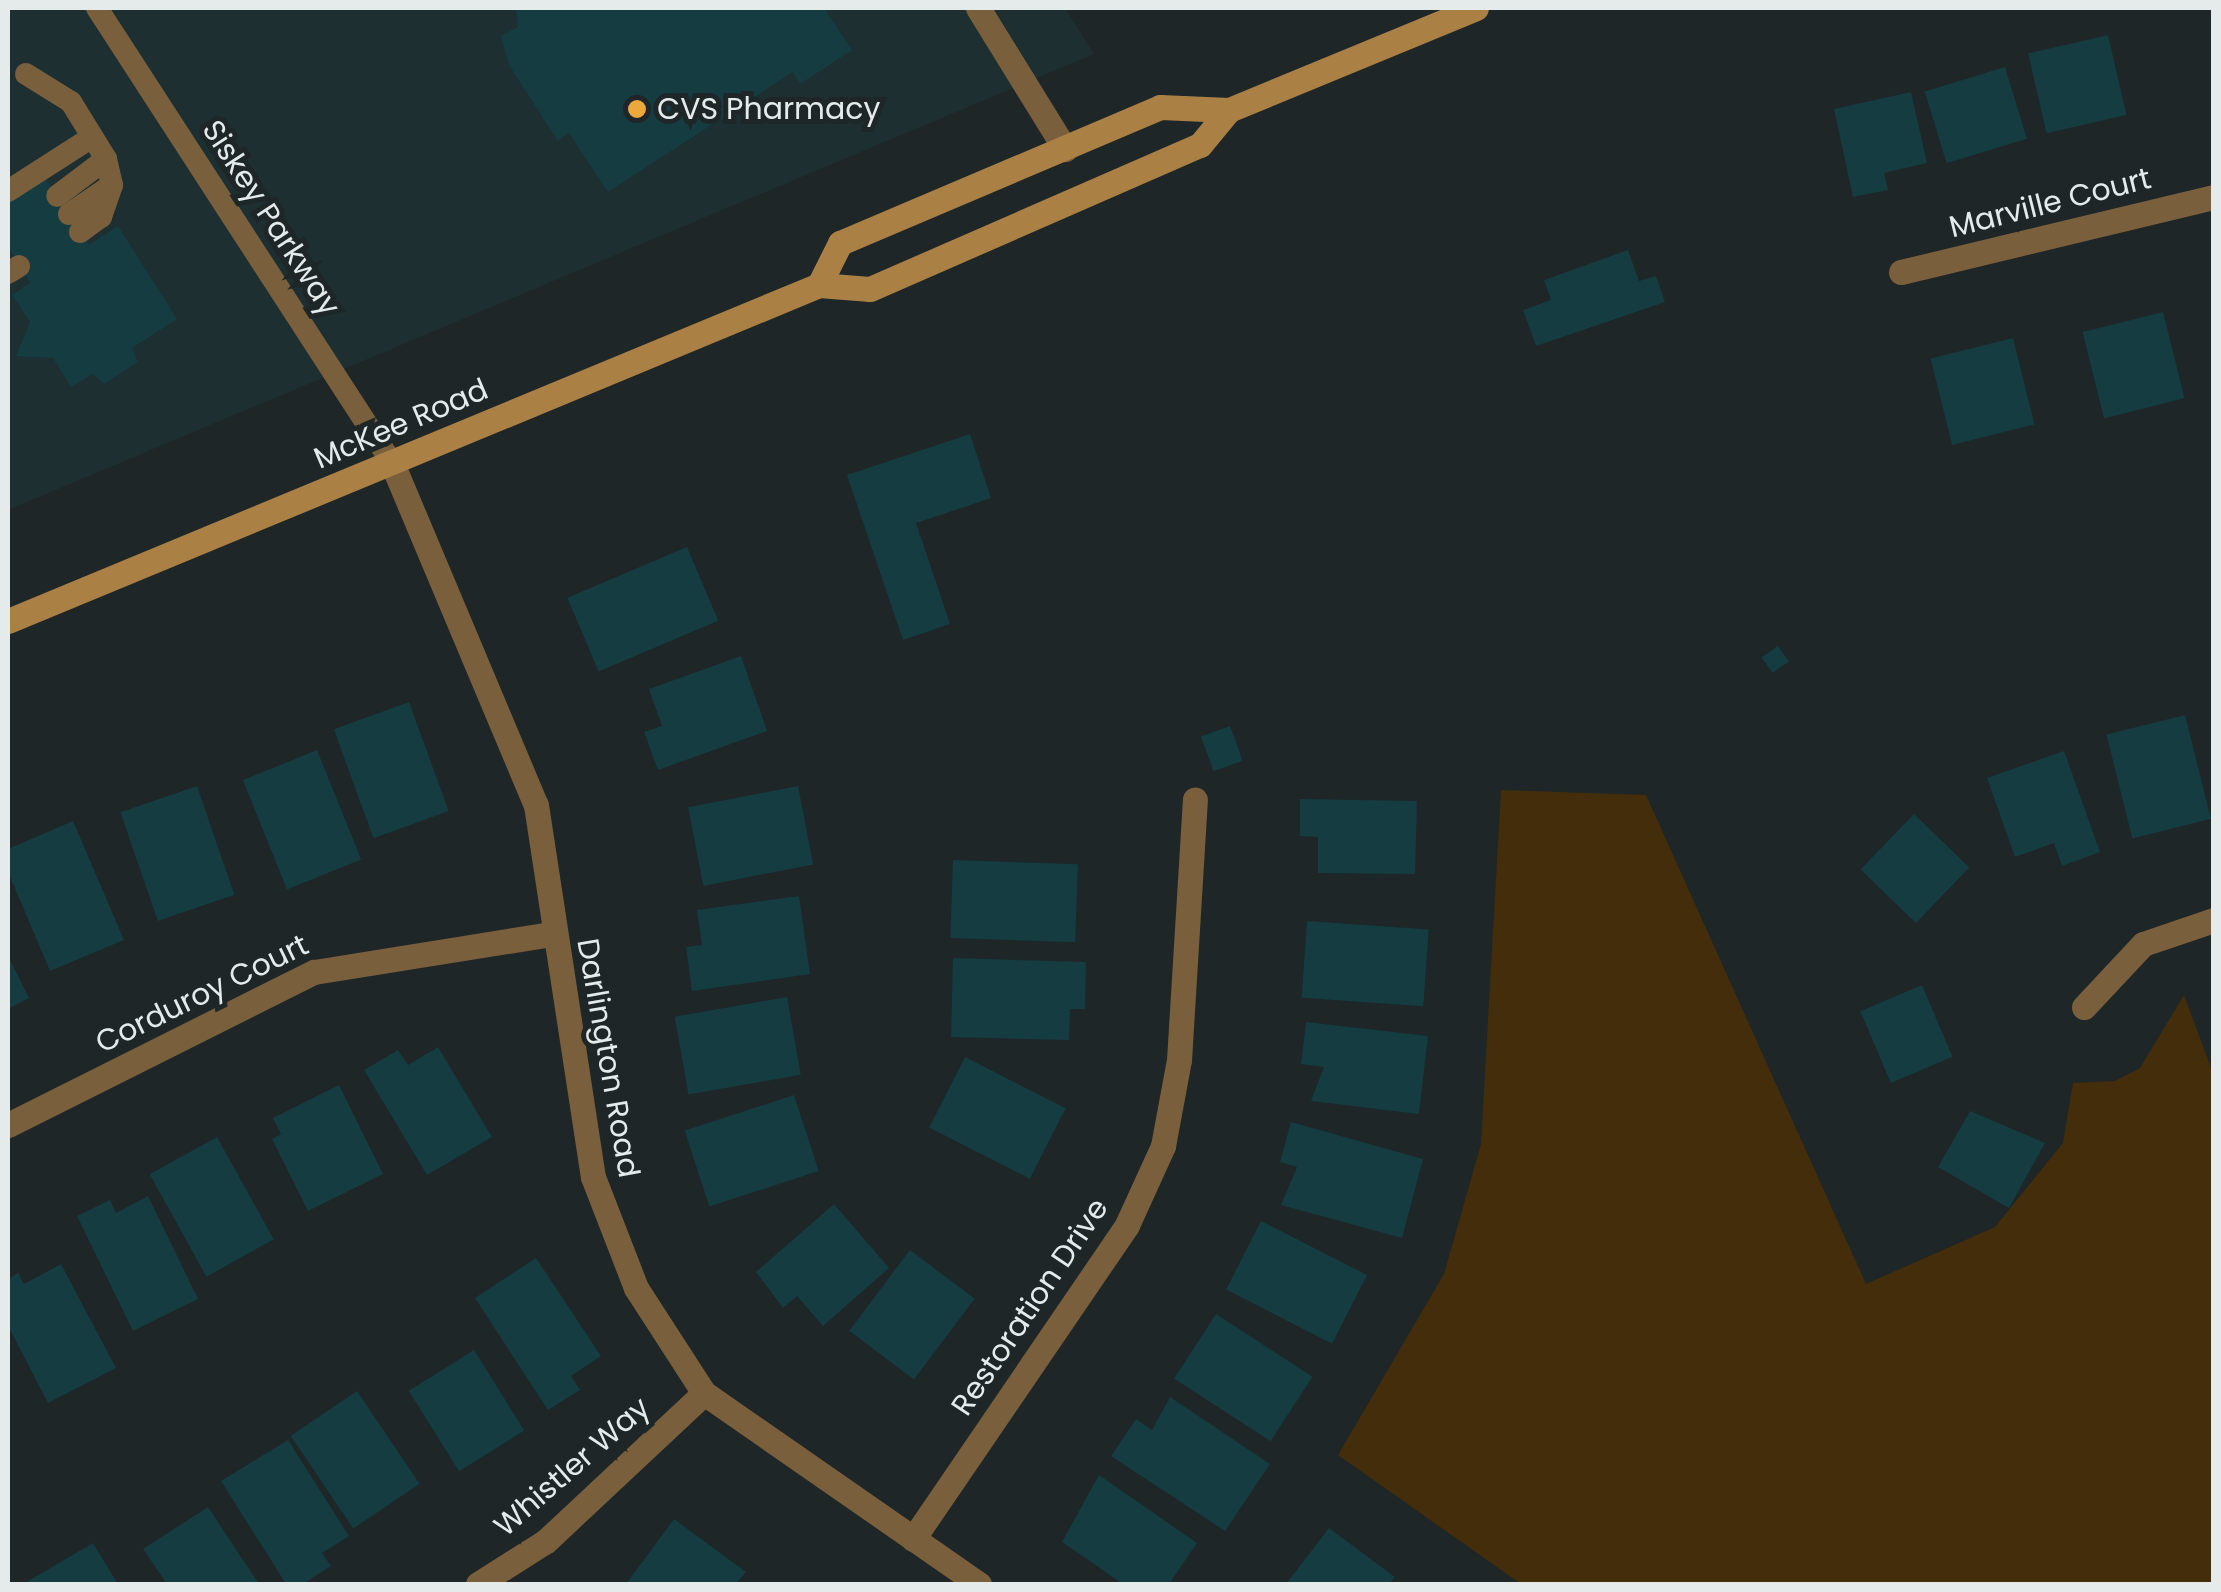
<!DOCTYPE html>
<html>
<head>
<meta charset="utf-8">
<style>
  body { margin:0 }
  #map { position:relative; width:2221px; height:1592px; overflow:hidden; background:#1e2627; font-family:Poppins,sans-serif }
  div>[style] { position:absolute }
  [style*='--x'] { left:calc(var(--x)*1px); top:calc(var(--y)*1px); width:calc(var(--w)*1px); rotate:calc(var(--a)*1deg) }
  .built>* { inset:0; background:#1e2f31 }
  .green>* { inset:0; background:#432d0b }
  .building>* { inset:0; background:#143c41; transform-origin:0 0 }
  .lane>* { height:22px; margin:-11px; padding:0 11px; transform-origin:11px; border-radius:11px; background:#795f3c }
  .street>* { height:25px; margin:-12.5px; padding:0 12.5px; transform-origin:12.5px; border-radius:12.5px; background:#795f3c }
  .secondary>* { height:25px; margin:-12.5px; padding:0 12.5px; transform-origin:12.5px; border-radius:12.5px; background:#aa8045 }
  .dots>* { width:28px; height:28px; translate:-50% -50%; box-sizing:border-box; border:5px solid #1e2627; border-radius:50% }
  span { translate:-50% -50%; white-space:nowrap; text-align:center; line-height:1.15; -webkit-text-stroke:10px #1e2627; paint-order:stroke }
  .poi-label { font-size:30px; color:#e5ebeb }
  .left { translate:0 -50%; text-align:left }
  .street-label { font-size:30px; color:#e5ebeb }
  .frame { position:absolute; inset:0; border:10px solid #e5ebeb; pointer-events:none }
</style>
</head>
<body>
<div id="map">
  <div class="built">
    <div style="clip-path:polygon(8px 8px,1065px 8px,1094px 54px,8px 510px)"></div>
  </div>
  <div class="green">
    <div style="clip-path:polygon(1501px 790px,1646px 795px,1866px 1284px,1995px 1227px,2063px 1143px,2073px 1083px,2115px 1081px,2140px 1068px,2184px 995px,2213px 1073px,2213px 1584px,1521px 1584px,1338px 1455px,1444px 1274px,1481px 1144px)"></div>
  </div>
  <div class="building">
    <div style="clip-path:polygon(516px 8px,824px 8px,852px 50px,800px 84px,793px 72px,608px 192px,569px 133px,558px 141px,509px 65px,501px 36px,518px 27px)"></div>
    <div style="left:2108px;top:35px;width:82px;height:82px;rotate:77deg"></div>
    <div style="left:2005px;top:67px;width:75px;height:84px;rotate:73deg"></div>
    <div style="clip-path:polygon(1911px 92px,1927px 163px,1884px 173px,1888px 190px,1853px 197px,1834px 109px)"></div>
    <div style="clip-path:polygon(45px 177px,89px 245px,118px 226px,177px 319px,132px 348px,138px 362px,104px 384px,93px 374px,71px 387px,53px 358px,16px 356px,30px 322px,12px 295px,30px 283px,8px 247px,8px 201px)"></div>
    <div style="clip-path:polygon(1628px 250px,1639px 281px,1656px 276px,1665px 302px,1536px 346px,1523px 310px,1551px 300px,1544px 280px)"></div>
    <div style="left:2163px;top:312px;width:89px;height:83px;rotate:76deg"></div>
    <div style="left:2013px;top:338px;width:89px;height:85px;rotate:76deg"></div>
    <div style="clip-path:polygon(970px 434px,991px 498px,916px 523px,950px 624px,903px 640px,847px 475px)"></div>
    <div style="left:687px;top:547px;width:80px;height:130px;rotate:67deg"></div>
    <div style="left:1778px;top:646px;width:19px;height:20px;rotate:55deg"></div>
    <div style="clip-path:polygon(741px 656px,767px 731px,658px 770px,644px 732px,662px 726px,649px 689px)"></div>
    <div style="left:409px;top:702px;width:116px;height:80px;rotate:70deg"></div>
    <div style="left:2185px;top:715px;width:107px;height:81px;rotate:76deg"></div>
    <div style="left:1230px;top:726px;width:37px;height:31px;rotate:70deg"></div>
    <div style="left:317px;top:750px;width:118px;height:80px;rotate:68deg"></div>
    <div style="clip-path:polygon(2064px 751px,2100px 852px,2062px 866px,2054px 843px,2015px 857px,1987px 778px)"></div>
    <div style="left:197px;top:786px;width:115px;height:81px;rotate:71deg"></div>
    <div style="left:798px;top:786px;width:80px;height:112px;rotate:79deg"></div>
    <div style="clip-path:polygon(1300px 799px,1417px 801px,1415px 874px,1318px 873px,1318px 837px,1300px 836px)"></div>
    <div style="left:1914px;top:814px;width:77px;height:77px;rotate:44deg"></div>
    <div style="clip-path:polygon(73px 821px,124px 940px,50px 971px,8px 872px,8px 849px)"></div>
    <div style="left:953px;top:860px;width:125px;height:78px;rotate:2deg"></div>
    <div style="clip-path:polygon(799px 896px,810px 974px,692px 991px,686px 947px,702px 945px,697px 910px)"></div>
    <div style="left:1307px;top:921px;width:122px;height:77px;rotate:4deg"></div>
    <div style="clip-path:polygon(8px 956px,29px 998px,8px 1009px)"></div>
    <div style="clip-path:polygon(953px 958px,1086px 962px,1085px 1009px,1070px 1009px,1069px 1040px,951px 1037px)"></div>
    <div style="left:1922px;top:985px;width:78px;height:67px;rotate:67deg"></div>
    <div style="left:787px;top:997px;width:79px;height:114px;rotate:80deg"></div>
    <div style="clip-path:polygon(1306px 1022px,1428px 1036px,1419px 1114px,1311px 1101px,1324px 1067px,1301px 1064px)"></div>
    <div style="clip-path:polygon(438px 1047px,492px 1137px,427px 1175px,364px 1070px,398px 1050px,408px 1065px)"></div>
    <div style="left:965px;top:1057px;width:113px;height:79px;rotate:27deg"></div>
    <div style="clip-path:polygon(339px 1085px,383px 1174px,308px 1211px,272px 1139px,281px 1134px,273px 1118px)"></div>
    <div style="left:794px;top:1095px;width:80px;height:115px;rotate:72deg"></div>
    <div style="clip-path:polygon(1970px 1111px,2045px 1143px,2009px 1208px,1938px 1167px)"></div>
    <div style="clip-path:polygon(1291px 1122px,1423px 1159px,1402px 1238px,1281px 1205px,1297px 1167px,1280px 1162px)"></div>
    <div style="left:217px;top:1137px;width:117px;height:77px;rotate:61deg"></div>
    <div style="clip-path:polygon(148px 1196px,198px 1299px,133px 1331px,77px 1216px,110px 1200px,116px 1213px)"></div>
    <div style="clip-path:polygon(834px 1204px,889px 1268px,823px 1326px,797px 1296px,783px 1308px,756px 1272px)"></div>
    <div style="left:1261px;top:1221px;width:119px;height:77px;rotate:27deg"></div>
    <div style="left:910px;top:1250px;width:81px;height:101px;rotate:37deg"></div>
    <div style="clip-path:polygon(536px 1258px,601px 1356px,571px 1376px,580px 1390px,548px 1410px,475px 1298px)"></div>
    <div style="clip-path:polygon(61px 1264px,116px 1368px,48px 1403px,8px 1326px,8px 1279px,18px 1273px,24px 1284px)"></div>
    <div style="left:1216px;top:1314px;width:115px;height:77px;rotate:33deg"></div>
    <div style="left:474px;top:1350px;width:95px;height:77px;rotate:58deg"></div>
    <div style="left:357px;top:1391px;width:112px;height:80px;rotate:56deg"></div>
    <div style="clip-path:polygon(1170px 1397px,1270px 1464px,1225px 1531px,1111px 1456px,1136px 1419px,1152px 1430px)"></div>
    <div style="clip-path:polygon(288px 1440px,349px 1536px,322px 1553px,331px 1566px,303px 1584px,286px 1584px,221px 1481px)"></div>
    <div style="clip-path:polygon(1099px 1475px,1197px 1543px,1169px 1584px,1123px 1584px,1062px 1542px)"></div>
    <div style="clip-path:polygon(208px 1507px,259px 1584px,167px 1584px,143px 1549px)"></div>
    <div style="clip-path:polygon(674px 1519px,746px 1572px,736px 1584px,626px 1584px)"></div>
    <div style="clip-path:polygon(1329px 1528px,1395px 1577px,1389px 1584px,1286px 1584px)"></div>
    <div style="clip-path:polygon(93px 1543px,118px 1584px,23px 1584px)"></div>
  </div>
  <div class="lane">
    <div style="--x:97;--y:8;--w:542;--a:57.04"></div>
    <div style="--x:26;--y:74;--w:53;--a:31.9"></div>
    <div style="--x:71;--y:102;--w:67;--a:58.4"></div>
    <div style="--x:106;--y:159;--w:61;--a:142.9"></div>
    <div style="--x:8;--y:191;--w:100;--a:-32.7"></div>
    <div style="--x:69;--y:214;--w:52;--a:-34"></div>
    <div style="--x:112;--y:185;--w:27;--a:-103"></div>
    <div style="--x:80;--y:232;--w:26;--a:-36"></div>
    <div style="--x:101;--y:217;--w:34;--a:-71"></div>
    <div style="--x:8;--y:273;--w:13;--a:-32"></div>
  </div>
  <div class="street">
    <div style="--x:978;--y:8;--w:166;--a:58.3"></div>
    <div style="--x:1901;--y:272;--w:322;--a:-13.5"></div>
    <div style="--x:392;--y:463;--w:371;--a:67.2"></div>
    <div style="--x:536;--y:805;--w:376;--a:81.3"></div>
    <div style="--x:593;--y:1177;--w:119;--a:68.8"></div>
    <div style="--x:636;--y:1288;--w:125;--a:57.1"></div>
    <div style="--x:704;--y:1393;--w:335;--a:34.8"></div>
    <div style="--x:2084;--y:1007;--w:86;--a:-46.9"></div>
    <div style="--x:2143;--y:944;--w:75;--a:-18.7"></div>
    <div style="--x:8;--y:1125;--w:342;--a:-26.6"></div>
    <div style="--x:314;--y:972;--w:241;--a:-9.1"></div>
    <div style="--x:913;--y:1539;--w:380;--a:-55.7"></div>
    <div style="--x:1127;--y:1225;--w:87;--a:-65.5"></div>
    <div style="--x:1163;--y:1146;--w:87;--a:-79.5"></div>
    <div style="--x:1179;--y:1060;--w:261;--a:-86.5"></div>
    <div style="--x:478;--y:1584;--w:80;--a:-32.3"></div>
    <div style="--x:546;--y:1541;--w:216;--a:-43.1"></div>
  </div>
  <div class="secondary">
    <div style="--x:819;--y:285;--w:47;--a:-63.4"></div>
    <div style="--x:840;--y:243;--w:348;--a:-23"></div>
    <div style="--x:1160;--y:107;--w:69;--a:2.5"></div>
    <div style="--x:1229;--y:110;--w:267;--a:-22.4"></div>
    <div style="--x:8;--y:621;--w:878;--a:-22.5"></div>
    <div style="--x:819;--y:285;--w:51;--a:4.5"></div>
    <div style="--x:870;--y:289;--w:360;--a:-23.6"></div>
    <div style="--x:1200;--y:145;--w:45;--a:-50.4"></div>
  </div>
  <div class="dots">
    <div style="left:637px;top:109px;background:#eda83c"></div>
  </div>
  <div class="poi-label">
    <span class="left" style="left:657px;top:109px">CVS Pharmacy</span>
  </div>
  <div class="street-label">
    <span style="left:2050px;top:203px;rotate:-14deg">Marville Court</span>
    <span style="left:271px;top:218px;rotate:57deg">Siskey Parkway</span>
    <span style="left:401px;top:424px;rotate:-23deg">McKee Road</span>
    <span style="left:202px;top:994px;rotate:-26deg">Corduroy Court</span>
    <span style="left:608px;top:1058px;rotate:80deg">Darlington Road</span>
    <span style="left:1030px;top:1307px;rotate:-56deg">Restoration Drive</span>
    <span style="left:572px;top:1467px;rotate:-41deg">Whistler Way</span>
  </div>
  <div class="frame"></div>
</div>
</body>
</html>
